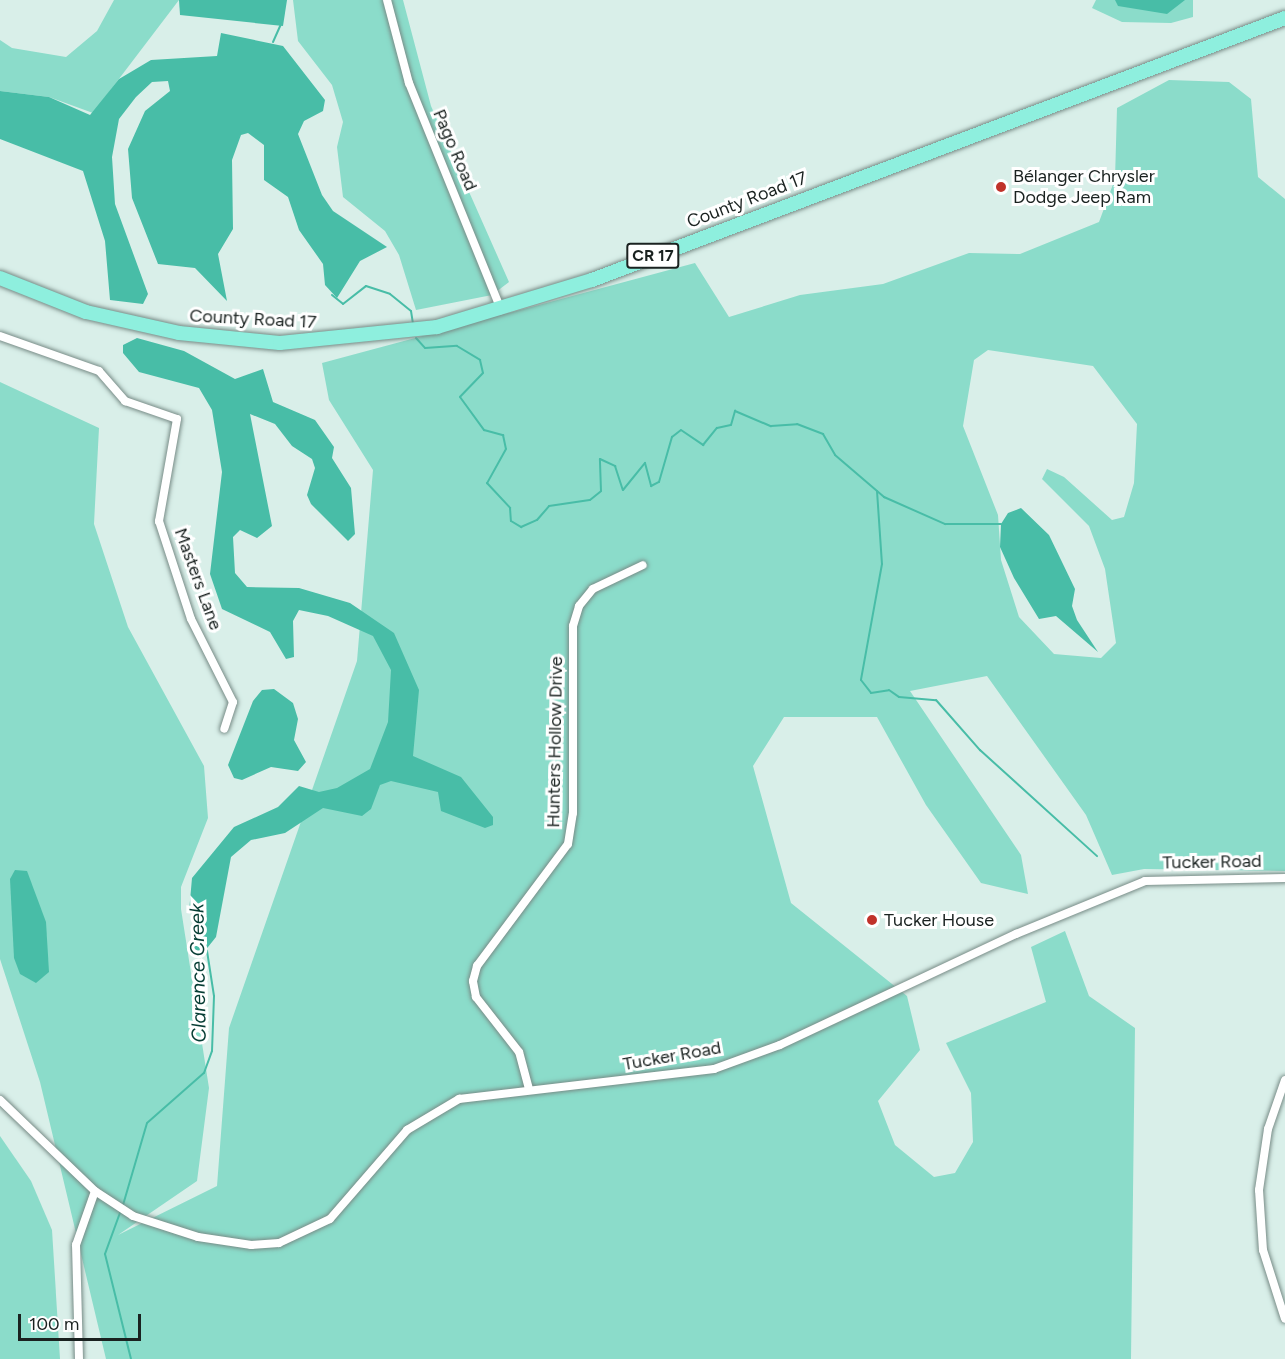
<!DOCTYPE html>
<html>
<head>
<meta charset="utf-8">
<style>
  body { margin:0 }
  #map { position:relative; width:1285px; height:1359px; overflow:hidden; background:#d9efe9; font-family:Figtree,sans-serif }
  div>[style] { position:absolute }
  [style*='--x'] { left:calc(var(--x)*1px); top:calc(var(--y)*1px); width:calc(var(--w)*1px); rotate:calc(var(--a)*1deg) }
  .green>* { inset:0; background:#8bdcca }
  .water>* { inset:0; background:#48bda7 }
  .stream>* { height:2px; margin:-1px; padding:0 1px; transform-origin:1px; border-radius:1px; background:#48bda7 }
  .roads { filter:drop-shadow(0 0 2px #788c87) drop-shadow(0 0 2px #788c87) }
  .street>* { height:8px; margin:-4px; padding:0 4px; transform-origin:4px; border-radius:4px; background:#fff }
  .primary>* { height:14px; margin:-7px; padding:0 7px; transform-origin:7px; border-radius:7px; background:#8eefde }
  .dots>* { width:16px; height:16px; translate:-50% -50%; box-sizing:border-box; border:3px solid #fff; border-radius:50% }
  span { translate:-50% -50%; white-space:nowrap; text-align:center; line-height:1.15; -webkit-text-stroke:6px #fff; paint-order:stroke }
  .shield-label span { padding:2px 4px; background:#fff; border:2px solid; border-radius:4px; -webkit-text-stroke-width:0 }
  .shield-label { font-size:16px; color:#1a2220; font-weight:700 }
  .street-label { font-size:18px; color:#1a2220 }
  .poi-label { font-size:18px; color:#1a2220 }
  .left { translate:0 -50%; text-align:left }
  .water-label { font-size:20px; color:#063d34; font-style:italic }
  .scale { position:absolute; left:18px; top:1314px; width:123px; height:27px; box-sizing:border-box; border:3px solid #1a2220; border-top:0; padding-left:8px; font-size:18px; line-height:21px; white-space:nowrap; color:#1a2220; -webkit-text-stroke:4px #fff; paint-order:stroke }
</style>
</head>
<body>
<div id="map">
  <div class="green">
    <div style="clip-path:polygon(114px 0,179px 0,93px 113px,49px 97px,0 91px,0 40px,12px 48px,66px 57px,97px 31px)"></div>
    <div style="clip-path:polygon(293px 0,403px 0,431px 106px,509px 282px,492px 295px,416px 310px,399px 255px,385px 231px,343px 197px,337px 147px,343px 122px,332px 85px,298px 41px)"></div>
    <div style="clip-path:polygon(1096px 0,1193px 0,1193px 17px,1171px 23px,1122px 22px,1092px 8px)"></div>
    <div style="clip-path:polygon(evenodd,1169px 80px,1229px 82px,1251px 99px,1258px 177px,1285px 199px,1285px 871px,1144px 869px,1112px 875px,1086px 815px,987px 676px,910px 691px,1021px 855px,1028px 894px,981px 883px,926px 805px,877px 717px,784px 717px,753px 766px,791px 903px,907px 996px,920px 1050px,878px 1101px,895px 1145px,934px 1177px,955px 1173px,973px 1142px,971px 1093px,946px 1043px,1046px 1002px,1031px 947px,1065px 931px,1089px 996px,1135px 1028px,1131px 1359px,106px 1359px,40px 1082px,0 959px,0 382px,99px 428px,94px 524px,128px 627px,204px 766px,208px 818px,181px 887px,181px 909px,209px 1088px,197px 1181px,118px 1235px,217px 1186px,229px 1028px,357px 661px,373px 470px,329px 400px,322px 363px,695px 263px,729px 317px,800px 295px,883px 284px,969px 253px,1020px 254px,1099px 222px,1115px 179px,1117px 108px,1169px 80px,988px 350px,1093px 366px,1137px 424px,1134px 483px,1124px 517px,1112px 520px,1064px 477px,1047px 469px,1042px 479px,1089px 526px,1105px 569px,1116px 643px,1101px 658px,1054px 654px,1019px 617px,1001px 560px,998px 515px,963px 426px,974px 360px,988px 350px)"></div>
    <div style="clip-path:polygon(0 1136px,31px 1181px,52px 1230px,60px 1359px,0 1359px)"></div>
  </div>
  <div class="water">
    <div style="clip-path:polygon(179px 0,287px 0,283px 26px,180px 15px)"></div>
    <div style="clip-path:polygon(1115px 0,1185px 0,1167px 14px,1118px 6px)"></div>
    <div style="clip-path:polygon(221px 33px,283px 46px,325px 100px,323px 111px,304px 121px,298px 134px,322px 195px,333px 211px,387px 247px,360px 261px,337px 298px,325px 285px,323px 264px,299px 230px,288px 197px,264px 180px,264px 145px,248px 133px,241px 135px,232px 160px,233px 229px,218px 254px,227px 301px,195px 268px,158px 264px,132px 198px,128px 149px,145px 111px,170px 91px,168px 81px,152px 82px,136px 97px,119px 119px,112px 157px,115px 204px,148px 294px,143px 304px,110px 300px,105px 241px,83px 171px,0 139px,0 91px,49px 97px,90px 115px,119px 79px,151px 60px,217px 56px)"></div>
    <div style="clip-path:polygon(137px 338px,184px 351px,235px 379px,263px 369px,273px 402px,315px 420px,334px 447px,332px 458px,351px 488px,355px 534px,348px 541px,311px 504px,307px 495px,315px 468px,312px 459px,292px 446px,275px 424px,250px 414px,272px 526px,257px 538px,240px 530px,233px 537px,235px 573px,247px 587px,299px 588px,350px 603px,394px 633px,419px 690px,413px 756px,461px 777px,493px 817px,493px 825px,485px 828px,441px 811px,438px 792px,391px 781px,380px 785px,371px 809px,362px 816px,323px 808px,285px 833px,251px 840px,231px 857px,216px 937px,200px 957px,192px 949px,199px 921px,189px 912px,192px 878px,234px 827px,278px 807px,299px 786px,319px 792px,337px 788px,370px 769px,388px 722px,391px 670px,373px 636px,328px 616px,299px 610px,293px 621px,294px 657px,286px 659px,270px 632px,222px 609px,210px 574px,222px 472px,212px 410px,199px 388px,139px 372px,123px 353px,123px 345px)"></div>
    <div style="clip-path:polygon(1021px 508px,1049px 535px,1075px 589px,1072px 606px,1077px 620px,1098px 652px,1056px 616px,1039px 619px,1014px 578px,1000px 547px,1001px 524px,1008px 513px)"></div>
    <div style="clip-path:polygon(274px 689px,293px 703px,298px 719px,294px 740px,306px 762px,298px 771px,271px 767px,242px 780px,234px 778px,228px 765px,253px 701px,262px 690px)"></div>
    <div style="clip-path:polygon(15px 870px,27px 871px,46px 922px,49px 972px,36px 983px,20px 974px,14px 958px,10px 879px)"></div>
  </div>
  <div class="stream">
    <div style="--x:273;--y:42;--w:20;--a:-66"></div>
    <div style="--x:332;--y:295;--w:14;--a:39"></div>
    <div style="--x:343;--y:304;--w:29;--a:-38"></div>
    <div style="--x:366;--y:286;--w:25;--a:18"></div>
    <div style="--x:390;--y:294;--w:27;--a:39"></div>
    <div style="--x:411;--y:311;--w:13;--a:81"></div>
    <div style="--x:416;--y:338;--w:13;--a:48"></div>
    <div style="--x:425;--y:348;--w:32;--a:-4"></div>
    <div style="--x:457;--y:346;--w:27;--a:31"></div>
    <div style="--x:480;--y:360;--w:13;--a:77"></div>
    <div style="--x:483;--y:373;--w:33;--a:134"></div>
    <div style="--x:460;--y:397;--w:41;--a:54"></div>
    <div style="--x:484;--y:430;--w:20;--a:15"></div>
    <div style="--x:503;--y:435;--w:14;--a:78"></div>
    <div style="--x:506;--y:449;--w:39;--a:119"></div>
    <div style="--x:487;--y:483;--w:34;--a:47"></div>
    <div style="--x:510;--y:508;--w:13;--a:86"></div>
    <div style="--x:511;--y:521;--w:12;--a:31"></div>
    <div style="--x:521;--y:527;--w:17;--a:-24"></div>
    <div style="--x:537;--y:520;--w:18;--a:-49"></div>
    <div style="--x:549;--y:506;--w:41;--a:-8.3"></div>
    <div style="--x:590;--y:500;--w:14;--a:-39"></div>
    <div style="--x:601;--y:491;--w:32;--a:-92"></div>
    <div style="--x:600;--y:459;--w:17;--a:25"></div>
    <div style="--x:615;--y:466;--w:25;--a:72"></div>
    <div style="--x:623;--y:490;--w:35;--a:-51"></div>
    <div style="--x:645;--y:463;--w:24;--a:75"></div>
    <div style="--x:651;--y:486;--w:9;--a:-27"></div>
    <div style="--x:659;--y:482;--w:47;--a:-73.9"></div>
    <div style="--x:672;--y:437;--w:11;--a:-38"></div>
    <div style="--x:681;--y:430;--w:27;--a:34"></div>
    <div style="--x:703;--y:445;--w:22;--a:-51"></div>
    <div style="--x:717;--y:428;--w:14;--a:-12"></div>
    <div style="--x:731;--y:425;--w:15;--a:-74"></div>
    <div style="--x:735;--y:411;--w:39;--a:23"></div>
    <div style="--x:771;--y:426;--w:26;--a:-4"></div>
    <div style="--x:797;--y:424;--w:28;--a:21"></div>
    <div style="--x:823;--y:434;--w:24;--a:60"></div>
    <div style="--x:835;--y:455;--w:65;--a:40.6"></div>
    <div style="--x:884;--y:497;--w:67;--a:23.9"></div>
    <div style="--x:945;--y:524;--w:56;--a:0"></div>
    <div style="--x:877;--y:491;--w:73;--a:86.1"></div>
    <div style="--x:882;--y:564;--w:118;--a:100.3"></div>
    <div style="--x:861;--y:680;--w:16;--a:52"></div>
    <div style="--x:871;--y:693;--w:18;--a:-9"></div>
    <div style="--x:889;--y:690;--w:12;--a:35"></div>
    <div style="--x:899;--y:697;--w:37;--a:5"></div>
    <div style="--x:936;--y:700;--w:67;--a:48.7"></div>
    <div style="--x:980;--y:750;--w:158;--a:42.2"></div>
    <div style="--x:123;--y:1205;--w:85;--a:-73.7"></div>
    <div style="--x:147;--y:1123;--w:76;--a:-41.3"></div>
    <div style="--x:204;--y:1073;--w:23;--a:-70"></div>
    <div style="--x:212;--y:1051;--w:55;--a:-87.9"></div>
    <div style="--x:214;--y:996;--w:46;--a:-98.8"></div>
    <div style="--x:121;--y:1210;--w:47;--a:110"></div>
    <div style="--x:105;--y:1254;--w:108;--a:76.1"></div>
  </div>
  <div class="roads">
    <div class="street">
      <div style="--x:387;--y:0;--w:86;--a:75.2"></div>
      <div style="--x:409;--y:83;--w:245;--a:67.9"></div>
      <div style="--x:0;--y:336;--w:105;--a:19.5"></div>
      <div style="--x:99;--y:371;--w:40;--a:49"></div>
      <div style="--x:125;--y:401;--w:55;--a:19.1"></div>
      <div style="--x:177;--y:419;--w:104;--a:100"></div>
      <div style="--x:159;--y:521;--w:103;--a:71.9"></div>
      <div style="--x:191;--y:619;--w:93;--a:63.2"></div>
      <div style="--x:233;--y:702;--w:28;--a:108"></div>
      <div style="--x:1285;--y:1080;--w:52;--a:109.1"></div>
      <div style="--x:1268;--y:1129;--w:62;--a:98.4"></div>
      <div style="--x:1259;--y:1190;--w:60;--a:86.2"></div>
      <div style="--x:1263;--y:1250;--w:72;--a:72.3"></div>
      <div style="--x:529;--y:1089;--w:38;--a:-105"></div>
      <div style="--x:519;--y:1052;--w:70;--a:-128"></div>
      <div style="--x:476;--y:997;--w:16;--a:-101"></div>
      <div style="--x:473;--y:981;--w:16;--a:-75"></div>
      <div style="--x:477;--y:966;--w:152;--a:-53.3"></div>
      <div style="--x:568;--y:844;--w:31;--a:-81"></div>
      <div style="--x:573;--y:813;--w:187;--a:-90"></div>
      <div style="--x:573;--y:626;--w:21;--a:-73"></div>
      <div style="--x:579;--y:606;--w:22;--a:-51"></div>
      <div style="--x:593;--y:589;--w:55;--a:-25.6"></div>
      <div style="--x:0;--y:1100;--w:132;--a:43.8"></div>
      <div style="--x:95;--y:1191;--w:45;--a:33.3"></div>
      <div style="--x:133;--y:1216;--w:68;--a:17.9"></div>
      <div style="--x:198;--y:1237;--w:54;--a:8.6"></div>
      <div style="--x:251;--y:1245;--w:28;--a:-4"></div>
      <div style="--x:279;--y:1243;--w:56;--a:-25.2"></div>
      <div style="--x:330;--y:1219;--w:118;--a:-49.1"></div>
      <div style="--x:407;--y:1130;--w:61;--a:-30.8"></div>
      <div style="--x:459;--y:1099;--w:257;--a:-6.7"></div>
      <div style="--x:714;--y:1069;--w:70;--a:-20"></div>
      <div style="--x:780;--y:1045;--w:261;--a:-25.2"></div>
      <div style="--x:1016;--y:934;--w:139;--a:-22.3"></div>
      <div style="--x:1145;--y:881;--w:140;--a:-1.2"></div>
      <div style="--x:79;--y:1359;--w:114;--a:-91.5"></div>
      <div style="--x:76;--y:1245;--w:57;--a:-70.6"></div>
    </div>
    <div class="primary">
      <div style="--x:0;--y:278;--w:92;--a:21.6"></div>
      <div style="--x:86;--y:312;--w:95;--a:12.7"></div>
      <div style="--x:179;--y:333;--w:101;--a:5.7"></div>
      <div style="--x:280;--y:343;--w:158;--a:-5.8"></div>
      <div style="--x:437;--y:327;--w:162;--a:-16.9"></div>
      <div style="--x:592;--y:280;--w:741;--a:-20.71"></div>
    </div>
  </div>
  <div class="dots">
    <div style="left:1001px;top:187px;background:#c0322a"></div>
    <div style="left:872px;top:920px;background:#c0322a"></div>
  </div>
  <div class="shield-label">
    <span style="left:653px;top:256px">CR 17</span>
  </div>
  <div class="street-label">
    <span style="left:455px;top:150px;rotate:67deg">Pago Road</span>
    <span style="left:747px;top:200px;rotate:-21deg">County Road 17</span>
    <span style="left:253px;top:319px;rotate:3deg">County Road 17</span>
    <span style="left:198px;top:579px;rotate:70deg">Masters Lane</span>
    <span style="left:555px;top:742px;rotate:-89deg">Hunters Hollow Drive</span>
    <span style="left:1212px;top:862px;rotate:-1deg">Tucker Road</span>
    <span style="left:672px;top:1056px;rotate:-10deg">Tucker Road</span>
  </div>
  <div class="poi-label">
    <span class="left" style="left:1013px;top:187px">Bélanger Chrysler<br>Dodge Jeep Ram</span>
    <span class="left" style="left:884px;top:920px">Tucker House</span>
  </div>
  <div class="water-label">
    <span style="left:198px;top:973px;rotate:-91deg">Clarence Creek</span>
  </div>
  <div class="scale">100 m</div>
</div>
</body>
</html>
